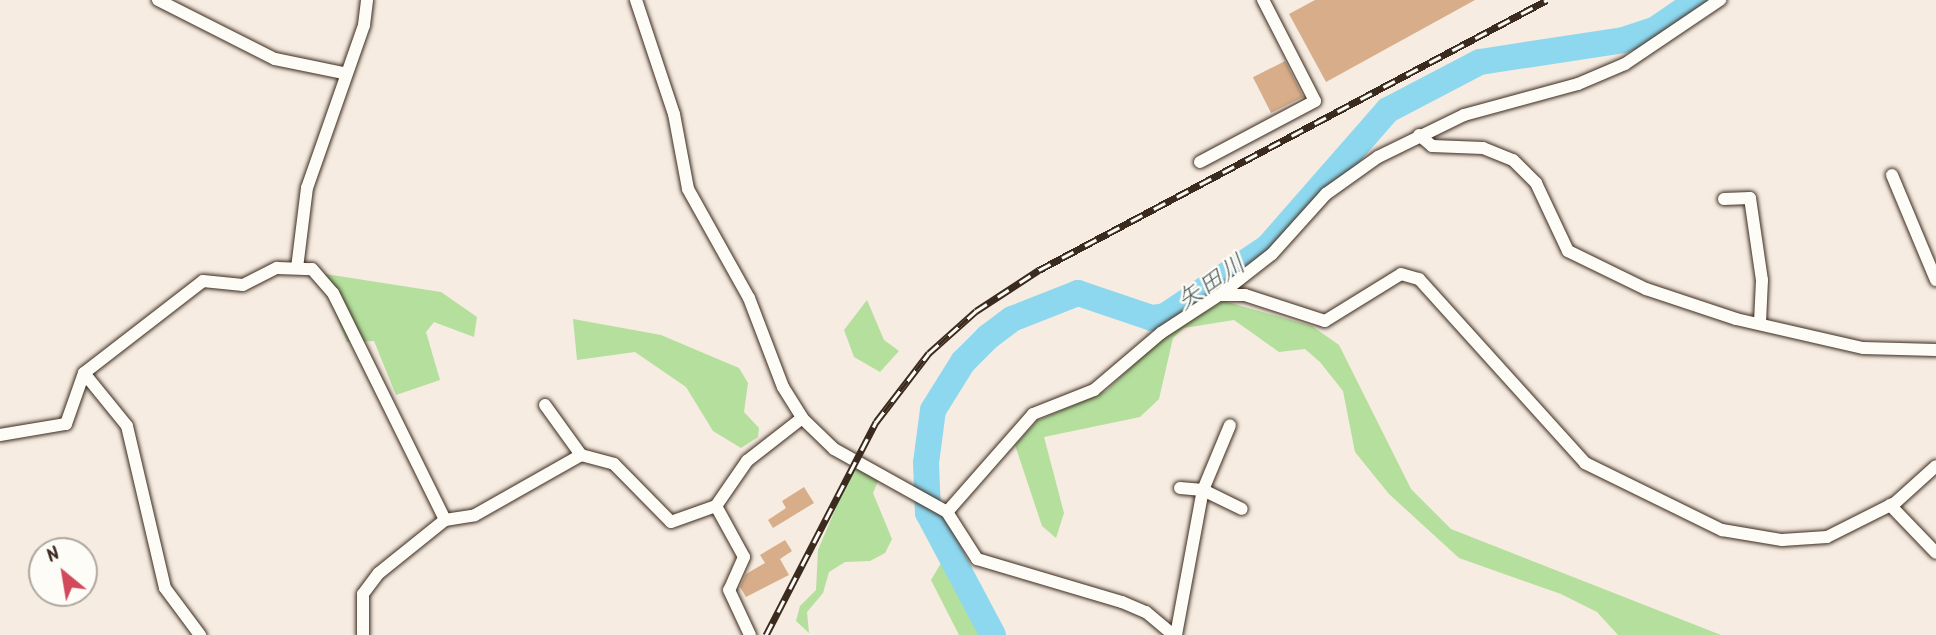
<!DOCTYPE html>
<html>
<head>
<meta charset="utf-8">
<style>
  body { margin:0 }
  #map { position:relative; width:1936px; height:635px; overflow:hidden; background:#f6ece1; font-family:Kalam,"Klee One",sans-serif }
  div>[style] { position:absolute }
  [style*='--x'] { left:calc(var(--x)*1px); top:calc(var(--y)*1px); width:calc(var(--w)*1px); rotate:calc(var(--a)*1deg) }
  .green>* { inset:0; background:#b4df9d }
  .river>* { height:26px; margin:-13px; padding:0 13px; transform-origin:13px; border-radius:13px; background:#8ed8ef }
  .building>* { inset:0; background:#d8ae8a; transform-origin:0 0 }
  .roads { filter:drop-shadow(0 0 2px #3b2a1e) drop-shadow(0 0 2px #3b2a1e) }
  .minor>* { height:12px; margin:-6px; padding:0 6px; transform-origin:6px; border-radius:6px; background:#fdfcf7 }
  .rail>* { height:7px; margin-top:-3.5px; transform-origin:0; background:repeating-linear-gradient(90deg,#fdfcf7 0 13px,#3b2a1e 0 26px); box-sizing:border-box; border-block:2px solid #3b2a1e }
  span { translate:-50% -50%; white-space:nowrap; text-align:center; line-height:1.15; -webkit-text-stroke:5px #fdfcf7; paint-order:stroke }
  .water-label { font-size:26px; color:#545e5d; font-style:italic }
  .north { position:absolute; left:28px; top:537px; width:70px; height:70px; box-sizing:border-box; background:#fdfcf7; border:2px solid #afa8a0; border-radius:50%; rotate:330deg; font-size:19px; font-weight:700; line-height:28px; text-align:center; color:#3b2a1e }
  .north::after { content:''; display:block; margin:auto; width:24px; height:32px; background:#d1495b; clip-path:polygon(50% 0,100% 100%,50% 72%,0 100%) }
</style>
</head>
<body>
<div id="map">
  <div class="green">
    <div style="clip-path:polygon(319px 273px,441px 292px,477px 317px,474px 337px,434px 322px,426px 332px,440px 380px,396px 395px,374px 341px,347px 342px)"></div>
    <div style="clip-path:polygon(867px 300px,884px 340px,899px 351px,880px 372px,854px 357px,844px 330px)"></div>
    <div style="clip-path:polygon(1224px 301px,1312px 326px,1339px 345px,1411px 489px,1451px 529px,1721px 635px,1618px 635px,1597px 612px,1561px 594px,1459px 558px,1389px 494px,1355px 452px,1343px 391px,1320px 362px,1305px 349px,1279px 352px,1234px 320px,1184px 328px,1173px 338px,1159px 399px,1140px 417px,1044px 437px,1064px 513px,1056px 538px,1042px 526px,1015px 445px,1037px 421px,1106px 391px,1166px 334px)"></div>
    <div style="clip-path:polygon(573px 319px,661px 335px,739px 368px,748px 383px,744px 412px,759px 428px,758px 437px,741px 448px,713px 431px,686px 387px,635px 352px,577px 360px)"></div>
    <div style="clip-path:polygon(854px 465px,878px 481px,873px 493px,892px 539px,885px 553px,870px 561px,845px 562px,829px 572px,823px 593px,807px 612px,809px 633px,796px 621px,800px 606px,816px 590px,818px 550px)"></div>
    <div style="clip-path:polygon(944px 558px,969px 599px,984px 635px,959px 635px,931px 580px)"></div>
  </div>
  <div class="river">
    <div style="--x:993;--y:635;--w:138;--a:-118"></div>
    <div style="--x:928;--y:513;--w:50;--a:-92.3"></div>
    <div style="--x:926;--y:463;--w:53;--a:-82.5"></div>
    <div style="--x:933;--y:410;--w:57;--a:-58"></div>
    <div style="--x:963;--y:362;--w:35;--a:-45"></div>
    <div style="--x:988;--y:337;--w:30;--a:-37"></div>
    <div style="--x:1012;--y:319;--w:71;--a:-21.5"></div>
    <div style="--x:1078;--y:293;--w:78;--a:18.7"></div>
    <div style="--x:1152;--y:318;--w:13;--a:-9"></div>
    <div style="--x:1165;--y:316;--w:124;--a:-33.8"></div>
    <div style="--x:1268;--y:247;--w:182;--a:-48.8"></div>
    <div style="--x:1388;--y:110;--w:104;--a:-27.6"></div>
    <div style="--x:1480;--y:62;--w:145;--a:-8.7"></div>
    <div style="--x:1623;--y:40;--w:35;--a:-18"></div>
    <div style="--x:1656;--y:29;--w:51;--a:-34.6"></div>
  </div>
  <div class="building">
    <div style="clip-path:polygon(1315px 0,1475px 0,1326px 82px,1289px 14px)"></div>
    <div style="left:1285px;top:61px;width:40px;height:36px;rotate:63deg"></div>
    <div style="clip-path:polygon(804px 487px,814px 503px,773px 528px,768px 520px,786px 508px,782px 501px)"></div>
    <div style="clip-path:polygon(785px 540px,792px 551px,780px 559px,789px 575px,746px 597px,740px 587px,746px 574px,765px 563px,760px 555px)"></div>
  </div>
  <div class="roads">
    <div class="minor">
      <div style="--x:158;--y:0;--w:131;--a:26.8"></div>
      <div style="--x:275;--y:59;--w:69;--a:11.6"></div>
      <div style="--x:636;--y:0;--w:120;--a:71.6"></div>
      <div style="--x:674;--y:114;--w:76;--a:79.4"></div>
      <div style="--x:688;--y:189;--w:125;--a:60.8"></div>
      <div style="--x:749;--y:298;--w:95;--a:69.1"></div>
      <div style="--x:783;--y:387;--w:36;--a:58"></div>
      <div style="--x:802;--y:418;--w:45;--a:44.1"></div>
      <div style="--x:834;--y:449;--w:129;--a:29.1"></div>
      <div style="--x:947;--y:512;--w:56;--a:57.4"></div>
      <div style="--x:977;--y:559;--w:151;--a:16.5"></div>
      <div style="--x:1122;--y:602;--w:26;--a:23"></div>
      <div style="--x:1146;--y:612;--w:35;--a:40"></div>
      <div style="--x:1419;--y:135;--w:17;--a:40"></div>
      <div style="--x:1432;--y:146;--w:51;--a:2.2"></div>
      <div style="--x:1483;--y:148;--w:32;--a:22"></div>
      <div style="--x:1513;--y:160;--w:33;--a:45"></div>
      <div style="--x:1536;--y:183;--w:75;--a:64.8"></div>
      <div style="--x:1568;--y:251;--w:87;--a:26"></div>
      <div style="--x:1646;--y:289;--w:95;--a:18.4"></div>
      <div style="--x:1736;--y:319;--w:130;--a:12.9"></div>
      <div style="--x:1863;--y:348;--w:73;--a:1.6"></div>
      <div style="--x:1200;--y:162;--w:130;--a:-27.9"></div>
      <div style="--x:1315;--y:101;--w:114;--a:-117.2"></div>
      <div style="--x:1892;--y:175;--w:114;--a:67.3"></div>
      <div style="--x:1724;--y:199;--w:26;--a:-2"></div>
      <div style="--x:1750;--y:198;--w:83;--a:81.7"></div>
      <div style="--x:1762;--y:280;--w:42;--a:92.7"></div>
      <div style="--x:297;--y:268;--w:81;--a:-82.9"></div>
      <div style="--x:307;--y:188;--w:173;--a:-70.7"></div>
      <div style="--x:364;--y:25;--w:25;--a:-83"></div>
      <div style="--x:1222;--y:293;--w:63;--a:-38"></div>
      <div style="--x:1272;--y:254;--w:81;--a:-48"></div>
      <div style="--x:1326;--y:194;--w:64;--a:-35.4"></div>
      <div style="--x:1378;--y:157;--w:96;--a:-26"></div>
      <div style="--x:1464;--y:115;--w:118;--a:-15.2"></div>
      <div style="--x:1578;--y:84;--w:51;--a:-23.1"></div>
      <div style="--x:1625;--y:64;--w:115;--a:-34"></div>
      <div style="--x:84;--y:373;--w:68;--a:50.9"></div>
      <div style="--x:127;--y:426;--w:166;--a:76.8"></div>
      <div style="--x:165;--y:588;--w:59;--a:53.3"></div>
      <div style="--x:545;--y:405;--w:62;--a:54.2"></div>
      <div style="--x:581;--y:455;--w:34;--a:15"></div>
      <div style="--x:614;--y:464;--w:81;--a:45.5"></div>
      <div style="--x:671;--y:522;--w:48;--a:-19.6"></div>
      <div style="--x:716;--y:506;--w:55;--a:-55.4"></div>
      <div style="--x:747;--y:461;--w:70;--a:-38"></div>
      <div style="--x:0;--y:435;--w:67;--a:-9.5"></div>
      <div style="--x:66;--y:424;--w:54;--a:-70.6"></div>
      <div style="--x:84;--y:373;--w:150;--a:-37.7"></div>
      <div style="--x:203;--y:281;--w:40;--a:5.7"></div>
      <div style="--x:243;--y:285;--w:38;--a:-27"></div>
      <div style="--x:277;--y:268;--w:35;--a:2"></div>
      <div style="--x:312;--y:269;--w:32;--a:49"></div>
      <div style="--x:333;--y:293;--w:253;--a:63.7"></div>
      <div style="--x:1180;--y:488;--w:23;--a:5"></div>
      <div style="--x:1203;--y:490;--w:43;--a:26"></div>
      <div style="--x:1890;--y:505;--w:66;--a:46.2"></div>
      <div style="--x:716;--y:506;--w:58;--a:61.2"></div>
      <div style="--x:744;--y:557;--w:36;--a:114"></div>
      <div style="--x:729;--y:590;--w:50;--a:65"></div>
      <div style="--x:947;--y:512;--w:130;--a:-48.7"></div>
      <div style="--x:1033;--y:414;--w:66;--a:-21.5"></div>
      <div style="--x:1094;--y:390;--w:88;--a:-40.4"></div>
      <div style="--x:1161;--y:333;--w:69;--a:-33.2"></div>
      <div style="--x:1219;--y:295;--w:26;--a:0"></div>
      <div style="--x:1245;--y:295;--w:84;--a:18"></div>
      <div style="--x:1325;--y:321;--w:89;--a:-31.7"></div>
      <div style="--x:1401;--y:274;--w:19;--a:16"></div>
      <div style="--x:1419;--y:279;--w:248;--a:47.9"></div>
      <div style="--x:1585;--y:463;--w:153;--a:26.1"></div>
      <div style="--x:1722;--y:530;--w:61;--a:9.5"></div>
      <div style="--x:1782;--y:540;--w:45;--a:-3.8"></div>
      <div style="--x:1827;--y:537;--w:76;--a:-26.6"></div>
      <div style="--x:1895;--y:503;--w:55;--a:-42.1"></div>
      <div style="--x:363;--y:635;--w:41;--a:-90"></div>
      <div style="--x:363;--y:594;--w:26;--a:-53"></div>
      <div style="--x:379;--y:573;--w:85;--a:-38.8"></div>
      <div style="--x:445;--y:520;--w:30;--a:-9"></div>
      <div style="--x:475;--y:515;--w:122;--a:-29.5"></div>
      <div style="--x:1176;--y:635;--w:147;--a:-79.5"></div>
      <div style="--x:1203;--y:490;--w:70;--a:-67.4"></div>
    </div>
  </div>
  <div class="rail">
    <div style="--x:766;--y:635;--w:240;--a:-62.7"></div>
    <div style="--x:876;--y:422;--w:87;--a:-52.5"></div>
    <div style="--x:929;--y:353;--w:63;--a:-41.8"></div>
    <div style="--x:976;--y:311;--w:75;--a:-33.1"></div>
    <div style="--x:1039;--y:270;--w:575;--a:-27.99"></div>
  </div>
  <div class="water-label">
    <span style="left:1212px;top:284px;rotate:-34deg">矢田川</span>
  </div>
  <div class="north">N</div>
</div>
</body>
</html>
